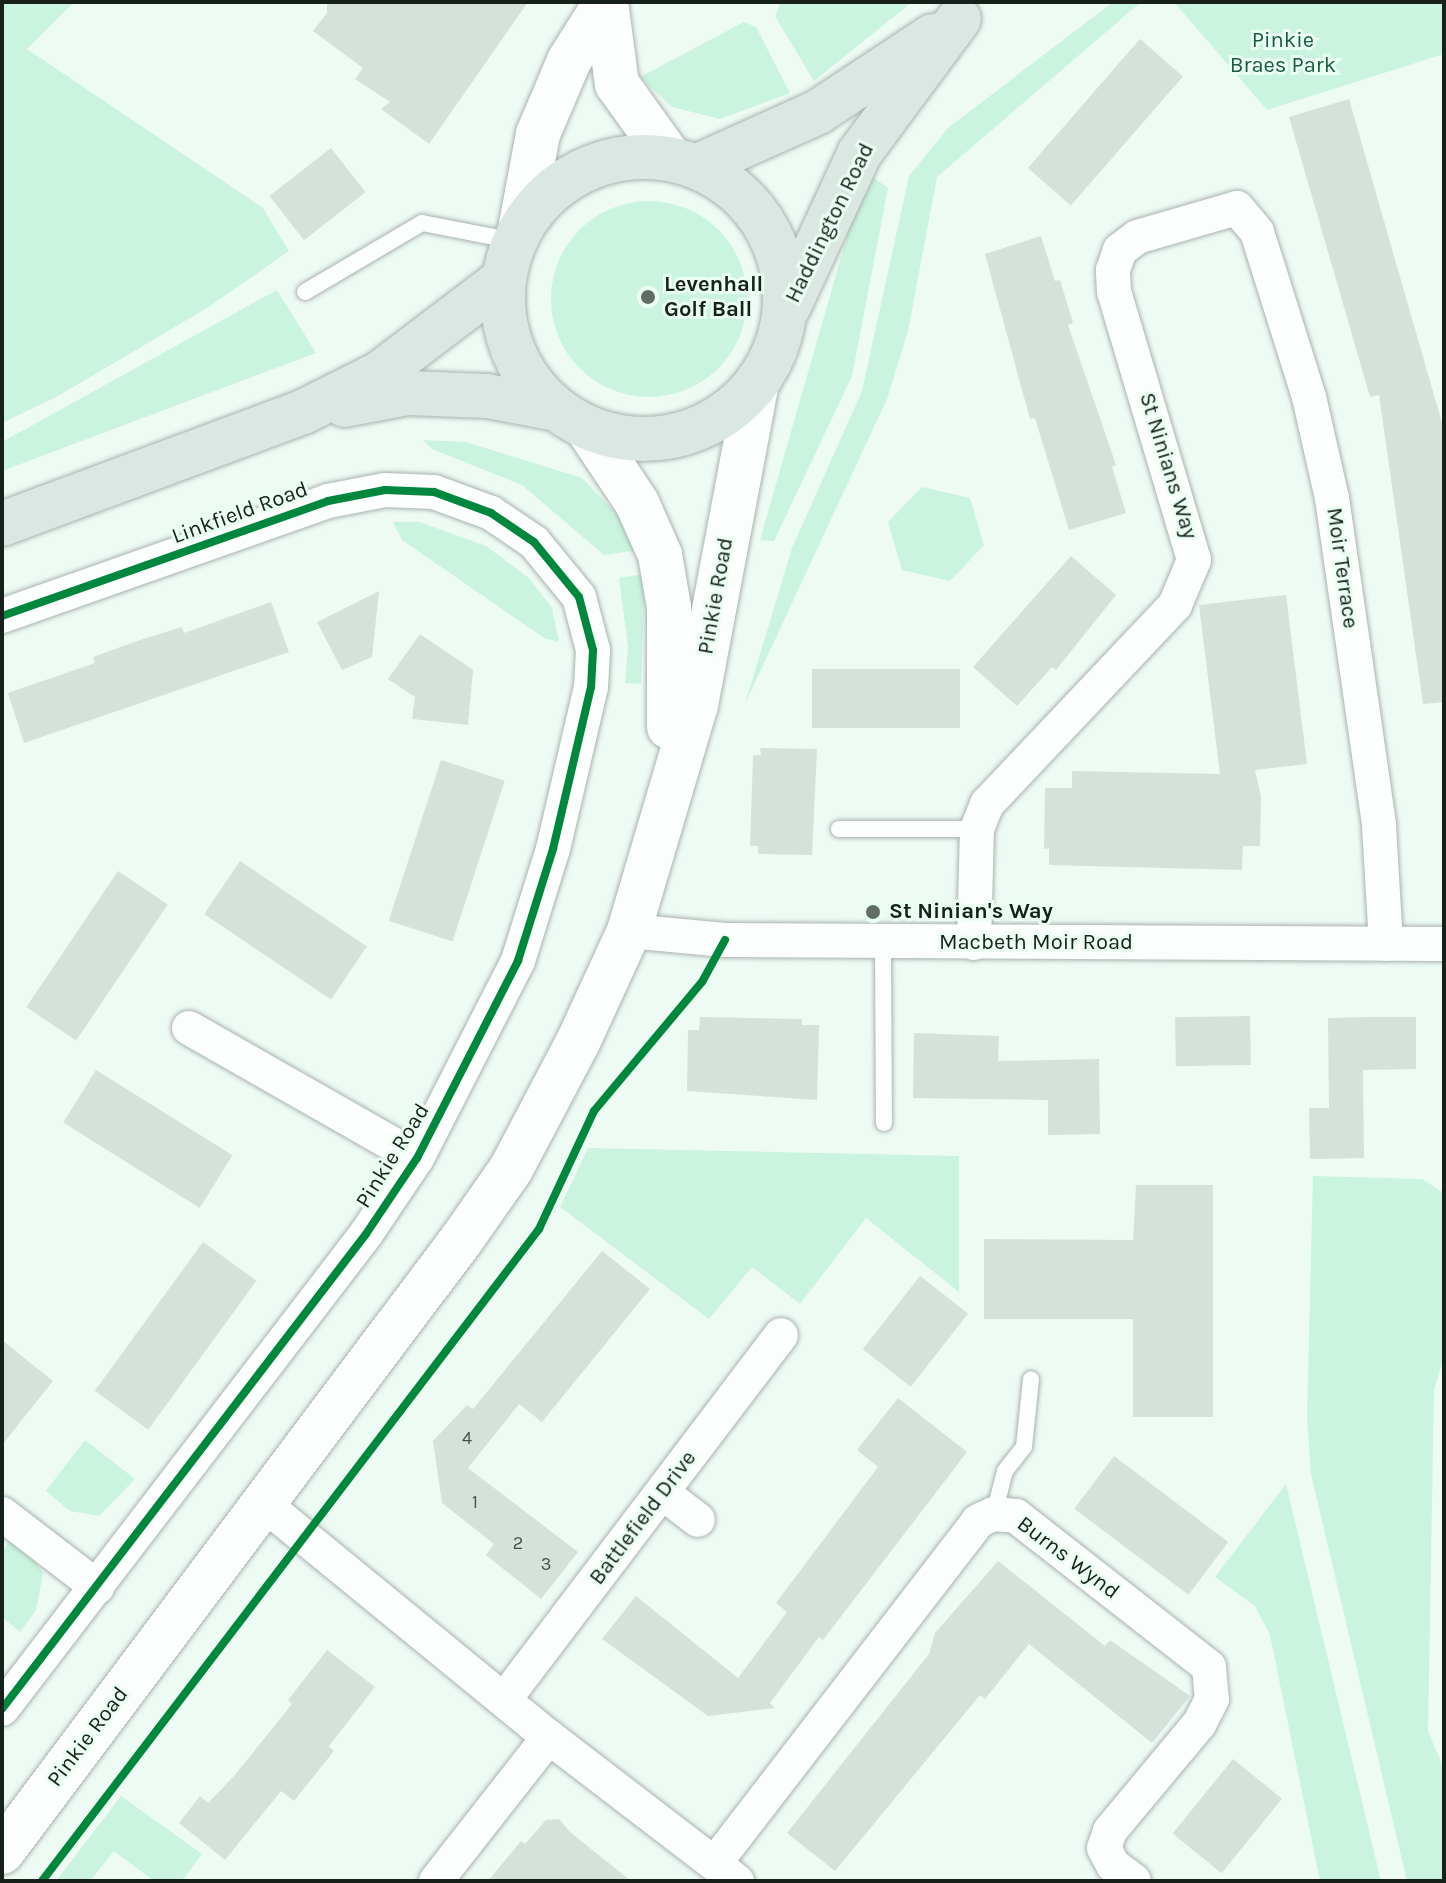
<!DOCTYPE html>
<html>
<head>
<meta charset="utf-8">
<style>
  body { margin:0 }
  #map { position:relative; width:1446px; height:1883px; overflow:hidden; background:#eefaf4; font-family:Karla,sans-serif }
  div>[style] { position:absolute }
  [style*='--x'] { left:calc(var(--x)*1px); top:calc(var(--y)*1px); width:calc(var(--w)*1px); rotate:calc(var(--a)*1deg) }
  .green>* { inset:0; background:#caf4df }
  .round { border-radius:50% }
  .building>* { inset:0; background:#d6e1db; transform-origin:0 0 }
  .roads { filter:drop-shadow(0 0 2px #a9b3ae) drop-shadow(0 0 2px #a9b3ae) }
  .lane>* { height:16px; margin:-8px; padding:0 8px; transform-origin:8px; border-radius:8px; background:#fcfefd }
  .street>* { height:34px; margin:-17px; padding:0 17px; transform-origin:17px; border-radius:17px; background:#fcfefd }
  .secondary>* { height:44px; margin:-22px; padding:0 22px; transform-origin:22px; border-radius:22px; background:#fcfefd }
  .primary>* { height:44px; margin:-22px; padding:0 22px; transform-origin:22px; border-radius:22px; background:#dbe7e2 }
  .primary>.ring { margin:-22px; padding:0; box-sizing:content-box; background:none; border:44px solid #dbe7e2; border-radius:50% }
  .cycleway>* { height:8px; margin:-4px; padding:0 4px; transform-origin:4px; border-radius:4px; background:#00873e }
  .dots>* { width:22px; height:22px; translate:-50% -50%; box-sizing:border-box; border:4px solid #eafef3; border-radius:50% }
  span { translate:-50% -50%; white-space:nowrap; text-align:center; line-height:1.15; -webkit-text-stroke:6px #eafef3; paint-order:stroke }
  .number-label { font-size:18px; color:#47504b }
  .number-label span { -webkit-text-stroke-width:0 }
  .park-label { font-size:22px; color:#175c41 }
  .street-label { font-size:22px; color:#17201b }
  .poi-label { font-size:22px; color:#17201b; font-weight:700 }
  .left { translate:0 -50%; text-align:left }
  .frame { position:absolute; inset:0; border:4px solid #17201b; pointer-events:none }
</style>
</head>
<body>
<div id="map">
  <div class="green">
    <div style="clip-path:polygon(2px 2px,74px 2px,27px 49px,263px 208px,289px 251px,207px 308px,58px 396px,2px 423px)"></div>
    <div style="clip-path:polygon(781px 2px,912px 2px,814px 81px,775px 16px)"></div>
    <div style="clip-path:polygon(1113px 2px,1141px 2px,937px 177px,908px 331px,887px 399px,745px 704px,792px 548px,862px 391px,909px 176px,948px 128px)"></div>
    <div style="clip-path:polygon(1174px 2px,1444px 2px,1444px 54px,1267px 110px)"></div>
    <div style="clip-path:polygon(744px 22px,756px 27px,790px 93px,720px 119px,672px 107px,640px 77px)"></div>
    <div style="clip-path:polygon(874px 178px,888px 188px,852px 376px,774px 541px,760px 540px,852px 219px)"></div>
    <div class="round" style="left:551px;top:201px;width:196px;height:196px"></div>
    <div style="clip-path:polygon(277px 290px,316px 353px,2px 471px,2px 442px)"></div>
    <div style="clip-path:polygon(423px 440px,466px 442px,582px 478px,628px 526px,639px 550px,604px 555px,522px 485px,432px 449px)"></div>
    <div style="clip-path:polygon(922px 487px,970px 498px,984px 545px,950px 581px,902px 570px,888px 522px)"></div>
    <div style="clip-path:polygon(420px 522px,486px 546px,529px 578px,552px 608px,559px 642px,544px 638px,402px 540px,393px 522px)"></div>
    <div style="clip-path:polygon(645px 574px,641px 684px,625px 683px,628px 647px,619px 578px)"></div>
    <div style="clip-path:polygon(588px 1148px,959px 1156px,959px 1292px,866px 1218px,800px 1304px,752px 1267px,709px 1319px,560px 1207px)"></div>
    <div style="clip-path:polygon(1313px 1176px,1422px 1179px,1444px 1193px,1444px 1358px,1434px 1389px,1428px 1731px,1444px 1769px,1444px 1881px,1407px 1881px,1311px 1474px,1307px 1417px)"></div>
    <div style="clip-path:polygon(85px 1440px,135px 1479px,99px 1516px,70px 1511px,46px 1491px)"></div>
    <div style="clip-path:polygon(1286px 1484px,1381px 1881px,1320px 1881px,1270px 1635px,1255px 1606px,1215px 1577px)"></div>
    <div style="clip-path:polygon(16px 1534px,43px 1573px,36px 1610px,20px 1632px,2px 1617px,2px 1551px)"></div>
    <div style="clip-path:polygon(121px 1796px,202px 1854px,182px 1881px,154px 1881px,114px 1851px,90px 1881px,56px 1881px)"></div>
  </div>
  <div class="building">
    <div style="clip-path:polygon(327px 2px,528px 2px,429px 144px,381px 109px,390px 102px,355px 79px,363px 68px,313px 31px,327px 13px)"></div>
    <div style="left:1140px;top:39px;width:57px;height:171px;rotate:41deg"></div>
    <div style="clip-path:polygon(1349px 99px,1444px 430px,1444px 702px,1423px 704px,1379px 395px,1370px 397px,1289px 117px)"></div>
    <div style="left:331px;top:148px;width:56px;height:78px;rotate:52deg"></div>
    <div style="clip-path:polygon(1041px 236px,1055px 281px,1060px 280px,1073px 323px,1068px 325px,1116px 465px,1112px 467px,1126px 513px,1069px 530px,1035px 418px,1030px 419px,985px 254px)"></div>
    <div style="clip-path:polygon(1071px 556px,1116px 595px,1056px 670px,1052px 667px,1017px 706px,973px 667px)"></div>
    <div style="clip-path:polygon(379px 591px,372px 657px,342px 670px,317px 622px)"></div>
    <div style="clip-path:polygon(1286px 595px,1307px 764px,1255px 770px,1261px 797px,1260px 846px,1243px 846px,1242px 870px,1049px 865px,1049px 848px,1044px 849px,1045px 788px,1072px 788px,1072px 771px,1220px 774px,1199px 605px)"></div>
    <div style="clip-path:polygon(271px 602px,289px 652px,24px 743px,8px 693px,95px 663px,93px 657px,137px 641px,182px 627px,184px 633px)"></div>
    <div style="clip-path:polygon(420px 634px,473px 670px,468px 725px,412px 719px,415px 697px,388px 679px)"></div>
    <div style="left:960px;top:669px;width:59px;height:148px;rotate:90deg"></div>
    <div style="clip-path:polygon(760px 748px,817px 749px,812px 855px,758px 854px,758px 846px,750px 846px,753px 755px,761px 755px)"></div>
    <div style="left:441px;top:760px;width:67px;height:169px;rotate:18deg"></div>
    <div style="left:240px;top:861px;width:153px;height:64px;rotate:34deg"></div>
    <div style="left:118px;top:871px;width:60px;height:164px;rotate:34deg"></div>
    <div style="left:1250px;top:1016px;width:49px;height:75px;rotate:89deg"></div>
    <div style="clip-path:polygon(700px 1017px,802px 1019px,802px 1025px,819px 1025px,817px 1100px,687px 1091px,688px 1030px,699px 1030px)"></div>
    <div style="clip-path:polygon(1371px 1017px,1416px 1017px,1416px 1069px,1363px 1070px,1364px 1158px,1310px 1159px,1309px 1108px,1329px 1108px,1328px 1018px)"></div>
    <div style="clip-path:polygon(914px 1033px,999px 1036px,998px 1061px,1099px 1059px,1100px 1134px,1048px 1135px,1048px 1100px,913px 1098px)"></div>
    <div style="left:96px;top:1070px;width:161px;height:62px;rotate:32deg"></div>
    <div style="clip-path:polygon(1136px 1185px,1213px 1185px,1213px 1417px,1133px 1417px,1133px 1319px,984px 1319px,984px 1239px,1133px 1240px)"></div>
    <div style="left:203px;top:1242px;width:66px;height:184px;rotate:36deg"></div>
    <div style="clip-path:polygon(602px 1251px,650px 1289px,542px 1422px,519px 1404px,468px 1468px,578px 1552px,541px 1599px,486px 1555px,494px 1544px,442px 1503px,433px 1441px,467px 1405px,473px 1409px)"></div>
    <div style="left:920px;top:1276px;width:61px;height:93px;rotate:38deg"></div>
    <div style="clip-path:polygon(2px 1340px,53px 1381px,2px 1445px)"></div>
    <div style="clip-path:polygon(898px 1398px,967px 1452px,823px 1640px,819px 1637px,770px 1703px,775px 1708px,708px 1716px,602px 1639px,636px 1596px,738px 1678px,787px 1612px,776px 1603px,878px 1467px,857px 1450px)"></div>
    <div style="left:1114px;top:1456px;width:143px;height:66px;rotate:37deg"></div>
    <div style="clip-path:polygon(998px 1561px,1105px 1646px,1110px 1640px,1190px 1696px,1152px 1743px,1029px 1644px,985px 1699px,980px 1695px,835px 1871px,787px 1833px,929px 1654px,935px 1633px)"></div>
    <div style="clip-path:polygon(327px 1650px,375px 1687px,329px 1746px,334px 1751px,294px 1801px,281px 1791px,225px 1860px,179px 1823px,200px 1796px,208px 1803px,234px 1776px,292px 1704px,288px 1700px)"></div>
    <div style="left:1233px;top:1759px;width:63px;height:96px;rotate:39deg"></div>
    <div style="clip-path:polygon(559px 1819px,570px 1832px,631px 1881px,488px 1881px,521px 1841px,525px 1844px,546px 1820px)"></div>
  </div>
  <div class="roads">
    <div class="lane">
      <div style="--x:305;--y:292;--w:136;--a:-30.5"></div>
      <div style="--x:422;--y:223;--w:95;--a:11"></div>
      <div style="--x:839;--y:829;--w:138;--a:0"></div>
      <div style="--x:883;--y:943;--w:180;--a:89.7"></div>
      <div style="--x:994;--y:1514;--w:44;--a:-75.7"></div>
      <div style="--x:1005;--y:1471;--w:31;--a:-52"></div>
      <div style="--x:1024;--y:1447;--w:68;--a:-84.1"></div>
    </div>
    <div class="street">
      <div style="--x:2;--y:616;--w:346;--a:-19.4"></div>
      <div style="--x:328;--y:501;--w:58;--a:-10.9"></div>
      <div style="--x:385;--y:490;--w:49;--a:2.3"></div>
      <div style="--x:434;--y:492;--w:61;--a:20.2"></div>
      <div style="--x:491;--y:513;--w:52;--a:34"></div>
      <div style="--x:534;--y:542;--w:71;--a:50.7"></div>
      <div style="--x:579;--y:597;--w:55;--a:75.2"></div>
      <div style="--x:593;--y:650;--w:37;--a:93"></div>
      <div style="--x:591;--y:687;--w:166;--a:103.2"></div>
      <div style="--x:553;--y:849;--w:117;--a:107.4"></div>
      <div style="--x:518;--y:961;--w:221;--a:117.1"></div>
      <div style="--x:417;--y:1158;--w:92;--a:123.9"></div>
      <div style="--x:366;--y:1234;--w:598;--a:127.46"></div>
      <div style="--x:629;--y:931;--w:96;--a:5.4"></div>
      <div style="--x:725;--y:940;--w:719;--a:0.32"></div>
      <div style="--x:974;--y:943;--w:114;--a:-88.5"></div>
      <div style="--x:977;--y:829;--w:27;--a:-68"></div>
      <div style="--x:987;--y:804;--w:274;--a:-46.6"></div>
      <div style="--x:1175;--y:605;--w:49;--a:-67.1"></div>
      <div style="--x:1194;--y:560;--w:280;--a:-106.6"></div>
      <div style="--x:1114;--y:292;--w:22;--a:-93"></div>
      <div style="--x:1113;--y:270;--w:21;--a:-71"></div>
      <div style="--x:1120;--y:250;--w:21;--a:-37"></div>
      <div style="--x:1137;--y:237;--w:104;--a:-16.2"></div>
      <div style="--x:1237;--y:208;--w:31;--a:50"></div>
      <div style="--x:1257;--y:232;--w:173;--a:72.5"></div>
      <div style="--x:1309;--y:397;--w:104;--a:77.2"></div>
      <div style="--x:1332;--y:498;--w:331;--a:81.8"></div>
      <div style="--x:1379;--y:826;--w:118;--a:86.6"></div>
      <div style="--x:189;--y:1028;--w:262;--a:29.7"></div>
      <div style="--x:663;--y:1493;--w:44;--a:37.6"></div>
      <div style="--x:264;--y:1504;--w:368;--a:39.3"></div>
      <div style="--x:549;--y:1737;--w:237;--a:37.5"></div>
      <div style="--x:2;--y:1514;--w:120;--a:37.5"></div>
      <div style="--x:504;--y:1700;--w:458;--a:-52.8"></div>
      <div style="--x:715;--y:1863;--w:431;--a:-52.4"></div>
      <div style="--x:978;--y:1521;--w:17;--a:-24"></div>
      <div style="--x:994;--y:1514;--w:22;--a:5"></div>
      <div style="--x:1016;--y:1516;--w:245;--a:38"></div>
      <div style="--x:1209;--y:1667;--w:32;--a:85"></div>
      <div style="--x:1212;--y:1699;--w:28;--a:117"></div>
      <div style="--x:1199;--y:1724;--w:139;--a:129.8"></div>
      <div style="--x:1110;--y:1831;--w:18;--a:109"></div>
      <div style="--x:1104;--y:1848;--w:19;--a:62"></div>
      <div style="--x:1113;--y:1865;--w:26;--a:37"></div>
      <div style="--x:436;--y:1881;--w:183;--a:-51.9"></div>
    </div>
    <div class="secondary">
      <div style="--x:606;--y:2;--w:83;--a:82.4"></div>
      <div style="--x:617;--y:84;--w:91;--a:54.4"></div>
      <div style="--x:520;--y:230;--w:98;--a:-79.4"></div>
      <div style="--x:538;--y:134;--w:79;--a:-67"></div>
      <div style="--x:569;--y:61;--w:70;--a:-57.9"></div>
      <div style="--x:587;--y:428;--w:90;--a:56.3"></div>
      <div style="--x:637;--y:503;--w:57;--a:66.1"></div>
      <div style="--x:660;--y:555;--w:53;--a:80.2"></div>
      <div style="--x:669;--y:607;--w:120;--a:90"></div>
      <div style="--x:2;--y:1852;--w:766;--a:-53.12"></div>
      <div style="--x:462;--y:1239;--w:85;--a:-55"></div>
      <div style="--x:511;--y:1169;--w:144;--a:-62.2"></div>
      <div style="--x:578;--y:1042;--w:122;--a:-65.3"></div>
      <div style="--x:629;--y:931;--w:236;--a:-73.5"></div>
      <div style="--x:696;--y:705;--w:328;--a:-79.3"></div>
    </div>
    <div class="primary">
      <div class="ring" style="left:503px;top:157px;width:238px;height:238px"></div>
      <div style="--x:698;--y:166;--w:132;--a:-24.2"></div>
      <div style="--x:818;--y:112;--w:138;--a:-33.5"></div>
      <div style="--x:788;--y:308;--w:170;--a:-65.2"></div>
      <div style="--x:859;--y:154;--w:168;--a:-53.5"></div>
      <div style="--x:345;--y:405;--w:64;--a:-10.8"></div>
      <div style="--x:408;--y:393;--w:79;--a:2.2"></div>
      <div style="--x:487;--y:396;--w:70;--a:10.7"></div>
      <div style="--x:2;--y:524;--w:321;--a:-20.4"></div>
      <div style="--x:303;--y:412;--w:85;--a:-26.6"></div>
      <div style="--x:379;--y:374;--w:157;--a:-37.2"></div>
    </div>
  </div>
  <div class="cycleway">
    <div style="--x:2;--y:616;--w:346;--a:-19.4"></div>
    <div style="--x:328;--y:501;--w:58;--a:-10.9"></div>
    <div style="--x:385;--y:490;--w:49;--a:2.3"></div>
    <div style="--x:434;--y:492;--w:61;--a:20.2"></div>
    <div style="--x:491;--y:513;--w:52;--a:34"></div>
    <div style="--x:534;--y:542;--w:71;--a:50.7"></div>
    <div style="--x:579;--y:597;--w:55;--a:75.2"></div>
    <div style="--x:593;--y:650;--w:37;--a:93"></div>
    <div style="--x:591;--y:687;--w:166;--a:103.2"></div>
    <div style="--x:553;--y:849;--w:117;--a:107.4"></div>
    <div style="--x:518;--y:961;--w:221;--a:117.1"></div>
    <div style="--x:417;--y:1158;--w:92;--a:123.9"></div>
    <div style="--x:366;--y:1234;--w:598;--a:127.46"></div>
    <div style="--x:42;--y:1881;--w:820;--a:-52.68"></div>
    <div style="--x:539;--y:1229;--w:130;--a:-65"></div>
    <div style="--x:594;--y:1111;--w:168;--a:-50.1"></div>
    <div style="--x:702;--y:982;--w:48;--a:-61.3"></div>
  </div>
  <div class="dots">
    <div style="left:648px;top:297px;background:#626c67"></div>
    <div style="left:873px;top:912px;background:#626c67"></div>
  </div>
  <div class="number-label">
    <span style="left:467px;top:1438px">4</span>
    <span style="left:475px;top:1502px">1</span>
    <span style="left:518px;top:1543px">2</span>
    <span style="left:546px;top:1564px">3</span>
  </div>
  <div class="park-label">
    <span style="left:1283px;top:53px">Pinkie<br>Braes Park</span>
  </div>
  <div class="street-label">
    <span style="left:830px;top:223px;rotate:-64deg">Haddington Road</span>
    <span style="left:1168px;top:466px;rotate:73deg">St Ninians Way</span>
    <span style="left:240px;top:513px;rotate:-20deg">Linkfield Road</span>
    <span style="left:1342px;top:568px;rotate:82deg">Moir Terrace</span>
    <span style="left:716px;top:596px;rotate:-80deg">Pinkie Road</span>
    <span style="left:1036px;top:943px">Macbeth Moir Road</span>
    <span style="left:393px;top:1156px;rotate:-58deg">Pinkie Road</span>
    <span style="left:643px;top:1518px;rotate:-53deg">Battlefield Drive</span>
    <span style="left:1068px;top:1558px;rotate:37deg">Burns Wynd</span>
    <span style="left:88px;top:1737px;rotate:-53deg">Pinkie Road</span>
  </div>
  <div class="poi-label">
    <span class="left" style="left:664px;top:297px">Levenhall<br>Golf Ball</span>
    <span class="left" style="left:889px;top:912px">St Ninian's Way</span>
  </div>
  <div class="frame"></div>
</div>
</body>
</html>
